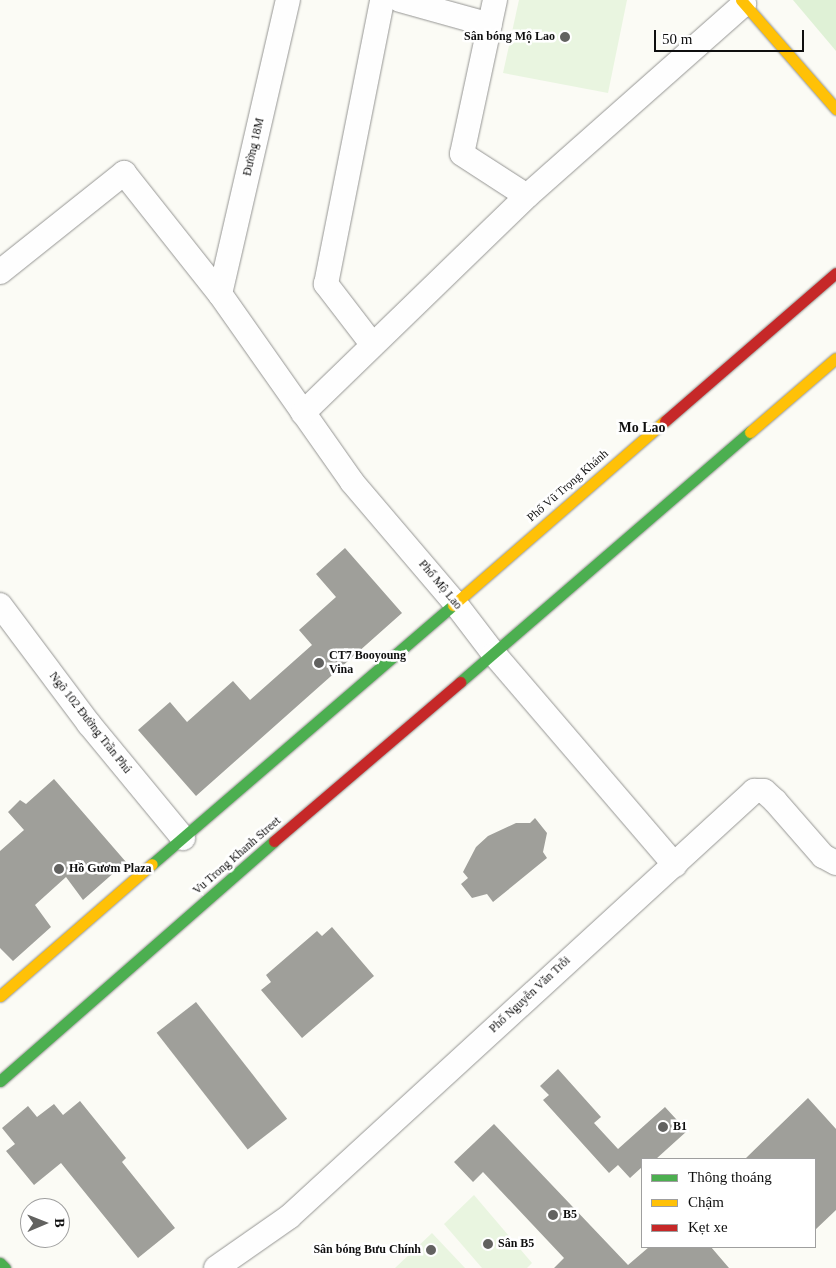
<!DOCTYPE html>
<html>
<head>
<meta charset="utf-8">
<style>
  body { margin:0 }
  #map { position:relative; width:836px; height:1268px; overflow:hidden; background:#fbfbf5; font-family:Georgia,serif }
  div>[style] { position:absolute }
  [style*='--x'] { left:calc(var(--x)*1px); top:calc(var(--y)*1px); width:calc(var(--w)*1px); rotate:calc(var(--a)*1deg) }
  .green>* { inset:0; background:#dff1d6 }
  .pitch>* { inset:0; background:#e9f5e0 }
  .building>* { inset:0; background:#9f9f9a; transform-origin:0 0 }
  .roads { filter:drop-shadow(0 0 1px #959593) drop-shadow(0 0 1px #959593) }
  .street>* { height:24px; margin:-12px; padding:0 12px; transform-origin:12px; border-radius:12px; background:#fefefe }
  .fast>* { height:11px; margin:-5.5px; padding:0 5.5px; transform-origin:5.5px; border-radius:5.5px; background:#4caf50 }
  .slow>* { height:11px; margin:-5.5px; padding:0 5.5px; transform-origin:5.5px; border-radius:5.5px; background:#ffc107 }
  .jam>* { height:11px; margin:-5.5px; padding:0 5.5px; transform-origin:5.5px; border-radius:5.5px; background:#c62828 }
  .dots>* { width:14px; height:14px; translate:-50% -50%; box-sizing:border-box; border:2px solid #fff; border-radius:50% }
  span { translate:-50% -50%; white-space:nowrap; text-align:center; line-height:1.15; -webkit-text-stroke:5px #fff; paint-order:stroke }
  .poi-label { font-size:12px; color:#0f0f0f; font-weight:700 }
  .right { translate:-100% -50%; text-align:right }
  .left { translate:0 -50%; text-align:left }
  .street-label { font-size:12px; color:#0f0f0f }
  .neighbourhood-label { font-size:14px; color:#0f0f0f; font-weight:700 }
  .legend { position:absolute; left:641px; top:1158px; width:175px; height:90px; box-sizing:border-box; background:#fff; border:1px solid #9f9f9f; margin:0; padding:6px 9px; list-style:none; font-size:15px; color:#0f0f0f }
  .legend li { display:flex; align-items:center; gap:10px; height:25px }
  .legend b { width:25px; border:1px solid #9f9f9f }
  .north { position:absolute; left:20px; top:1198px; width:50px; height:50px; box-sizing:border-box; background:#fff; border:1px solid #9f9f9f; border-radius:50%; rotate:89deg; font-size:14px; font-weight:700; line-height:20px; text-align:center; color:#0f0f0f }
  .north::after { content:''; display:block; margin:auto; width:18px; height:22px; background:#626260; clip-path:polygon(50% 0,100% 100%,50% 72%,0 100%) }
  .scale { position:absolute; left:654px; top:30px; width:150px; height:22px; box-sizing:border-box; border:2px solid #0f0f0f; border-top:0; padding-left:6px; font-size:15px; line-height:18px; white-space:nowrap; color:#0f0f0f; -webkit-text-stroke:4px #fff; paint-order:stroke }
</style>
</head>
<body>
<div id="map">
  <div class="green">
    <div style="clip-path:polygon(793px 0,836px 0,836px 51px)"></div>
  </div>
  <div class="pitch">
    <div style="clip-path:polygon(519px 0,627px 0,608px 93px,503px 73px)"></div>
    <div style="clip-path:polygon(474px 1195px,532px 1263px,527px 1268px,482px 1268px,444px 1224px)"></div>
    <div style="clip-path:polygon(432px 1233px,465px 1268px,395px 1268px)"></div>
  </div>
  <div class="building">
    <div style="clip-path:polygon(345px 548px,402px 613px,196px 796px,138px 730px,170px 702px,187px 722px,233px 681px,250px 700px,312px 645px,299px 630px,336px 597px,316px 574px)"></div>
    <div style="clip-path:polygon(54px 779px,126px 862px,83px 900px,66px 877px,35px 905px,51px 927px,13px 961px,0 948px,0 851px,24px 830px,8px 812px,20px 800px,26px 804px)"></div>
    <div style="clip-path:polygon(535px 818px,547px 833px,543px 852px,547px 858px,493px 902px,487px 894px,472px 898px,461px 884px,468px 878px,463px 872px,476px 847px,488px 836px,516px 823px,530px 823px)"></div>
    <div style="clip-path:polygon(332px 927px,374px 976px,302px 1038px,261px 990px,271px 982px,266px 975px,317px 931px,322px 936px)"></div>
    <div style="left:196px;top:1002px;width:148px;height:50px;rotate:52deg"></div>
    <div style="clip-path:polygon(558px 1069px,601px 1117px,594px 1123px,618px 1149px,665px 1107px,687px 1131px,656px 1159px,642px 1159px,642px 1167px,630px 1178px,618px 1165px,609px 1173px,543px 1100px,549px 1095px,540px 1086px)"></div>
    <div style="clip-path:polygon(808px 1098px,836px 1129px,836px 1210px,815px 1230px,815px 1159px,745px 1159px)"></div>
    <div style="clip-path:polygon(80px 1101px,126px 1158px,122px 1162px,175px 1228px,138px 1258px,61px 1163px,34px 1185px,6px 1151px,15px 1144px,2px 1128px,28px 1106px,37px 1117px,54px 1104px,63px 1115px)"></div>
    <div style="clip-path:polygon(494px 1124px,628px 1265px,649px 1247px,711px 1247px,729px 1268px,554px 1268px,564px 1258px,483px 1172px,473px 1182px,454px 1162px)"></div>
  </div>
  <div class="roads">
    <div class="street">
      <div style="--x:400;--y:0;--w:93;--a:15.5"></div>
      <div style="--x:495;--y:0;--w:157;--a:102.1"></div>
      <div style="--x:462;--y:154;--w:77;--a:32.9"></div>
      <div style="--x:0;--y:272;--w:159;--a:-38.6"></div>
      <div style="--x:124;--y:173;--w:154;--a:51.6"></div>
      <div style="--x:220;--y:294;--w:230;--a:54.9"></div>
      <div style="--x:352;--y:482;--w:159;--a:49.6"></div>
      <div style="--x:455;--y:603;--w:64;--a:52.6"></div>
      <div style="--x:494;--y:654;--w:278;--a:49.4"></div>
      <div style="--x:220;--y:294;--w:302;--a:-77"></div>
      <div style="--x:372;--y:344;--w:76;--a:-127.5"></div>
      <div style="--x:326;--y:284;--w:289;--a:-78.8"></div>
      <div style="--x:303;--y:413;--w:312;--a:-44.1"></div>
      <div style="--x:527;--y:196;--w:290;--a:-41.5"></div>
      <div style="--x:0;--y:605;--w:149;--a:53.2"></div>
      <div style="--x:89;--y:724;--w:148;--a:50.5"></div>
      <div style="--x:216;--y:1268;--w:89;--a:-34.9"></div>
      <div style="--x:289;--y:1217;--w:631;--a:-42.49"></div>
      <div style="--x:754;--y:791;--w:10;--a:0"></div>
      <div style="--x:764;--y:791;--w:15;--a:42"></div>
      <div style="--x:775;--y:801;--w:73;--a:48.9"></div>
      <div style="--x:823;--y:856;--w:15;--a:28"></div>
    </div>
    <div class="fast">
      <div style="--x:460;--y:682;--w:383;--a:-40.8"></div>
      <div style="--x:152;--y:864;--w:397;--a:-40.7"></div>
      <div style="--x:0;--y:1081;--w:364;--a:-41.2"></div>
      <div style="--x:0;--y:1263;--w:7;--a:45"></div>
    </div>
    <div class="slow">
      <div style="--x:741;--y:0;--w:145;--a:48.9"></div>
      <div style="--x:750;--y:432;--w:113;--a:-40.7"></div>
      <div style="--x:453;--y:605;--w:281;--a:-41"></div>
      <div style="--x:0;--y:996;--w:201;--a:-41"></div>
    </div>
    <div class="jam">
      <div style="--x:665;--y:421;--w:226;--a:-40.9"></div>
      <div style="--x:274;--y:841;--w:245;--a:-40.5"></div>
    </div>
  </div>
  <div class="dots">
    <div style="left:565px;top:37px;background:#626260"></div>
    <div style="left:319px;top:663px;background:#626260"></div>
    <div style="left:59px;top:869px;background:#626260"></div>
    <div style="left:663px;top:1127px;background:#626260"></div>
    <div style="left:553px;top:1215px;background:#626260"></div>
    <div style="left:488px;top:1244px;background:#626260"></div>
    <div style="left:431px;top:1250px;background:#626260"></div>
  </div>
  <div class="poi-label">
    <span class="right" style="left:555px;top:37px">Sân bóng Mộ Lao</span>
    <span class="left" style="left:329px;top:663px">CT7 Booyoung<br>Vina</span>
    <span class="left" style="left:69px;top:869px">Hồ Gươm Plaza</span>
    <span class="left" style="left:673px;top:1127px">B1</span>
    <span class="left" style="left:563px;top:1215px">B5</span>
    <span class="left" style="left:498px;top:1244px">Sân B5</span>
    <span class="right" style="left:421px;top:1250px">Sân bóng Bưu Chính</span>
  </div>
  <div class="street-label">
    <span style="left:254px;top:147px;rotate:-77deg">Đường 18M</span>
    <span style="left:568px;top:486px;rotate:-41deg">Phố Vũ Trọng Khánh</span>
    <span style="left:440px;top:585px;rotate:50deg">Phố Mộ Lao</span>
    <span style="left:90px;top:723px;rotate:52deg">Ngõ 102 Đường Trần Phú</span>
    <span style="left:237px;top:856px;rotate:-41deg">Vu Trong Khanh Street</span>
    <span style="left:530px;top:995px;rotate:-43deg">Phố Nguyễn Văn Trỗi</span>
  </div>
  <div class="neighbourhood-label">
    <span style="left:642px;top:428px">Mo Lao</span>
  </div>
  <ul class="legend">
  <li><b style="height:6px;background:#4caf50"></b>Thông thoáng</li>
  <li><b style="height:6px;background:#ffc107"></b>Chậm</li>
  <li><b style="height:6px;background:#c62828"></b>Kẹt xe</li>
  </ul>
  <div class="north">B</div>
  <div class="scale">50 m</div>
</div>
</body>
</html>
